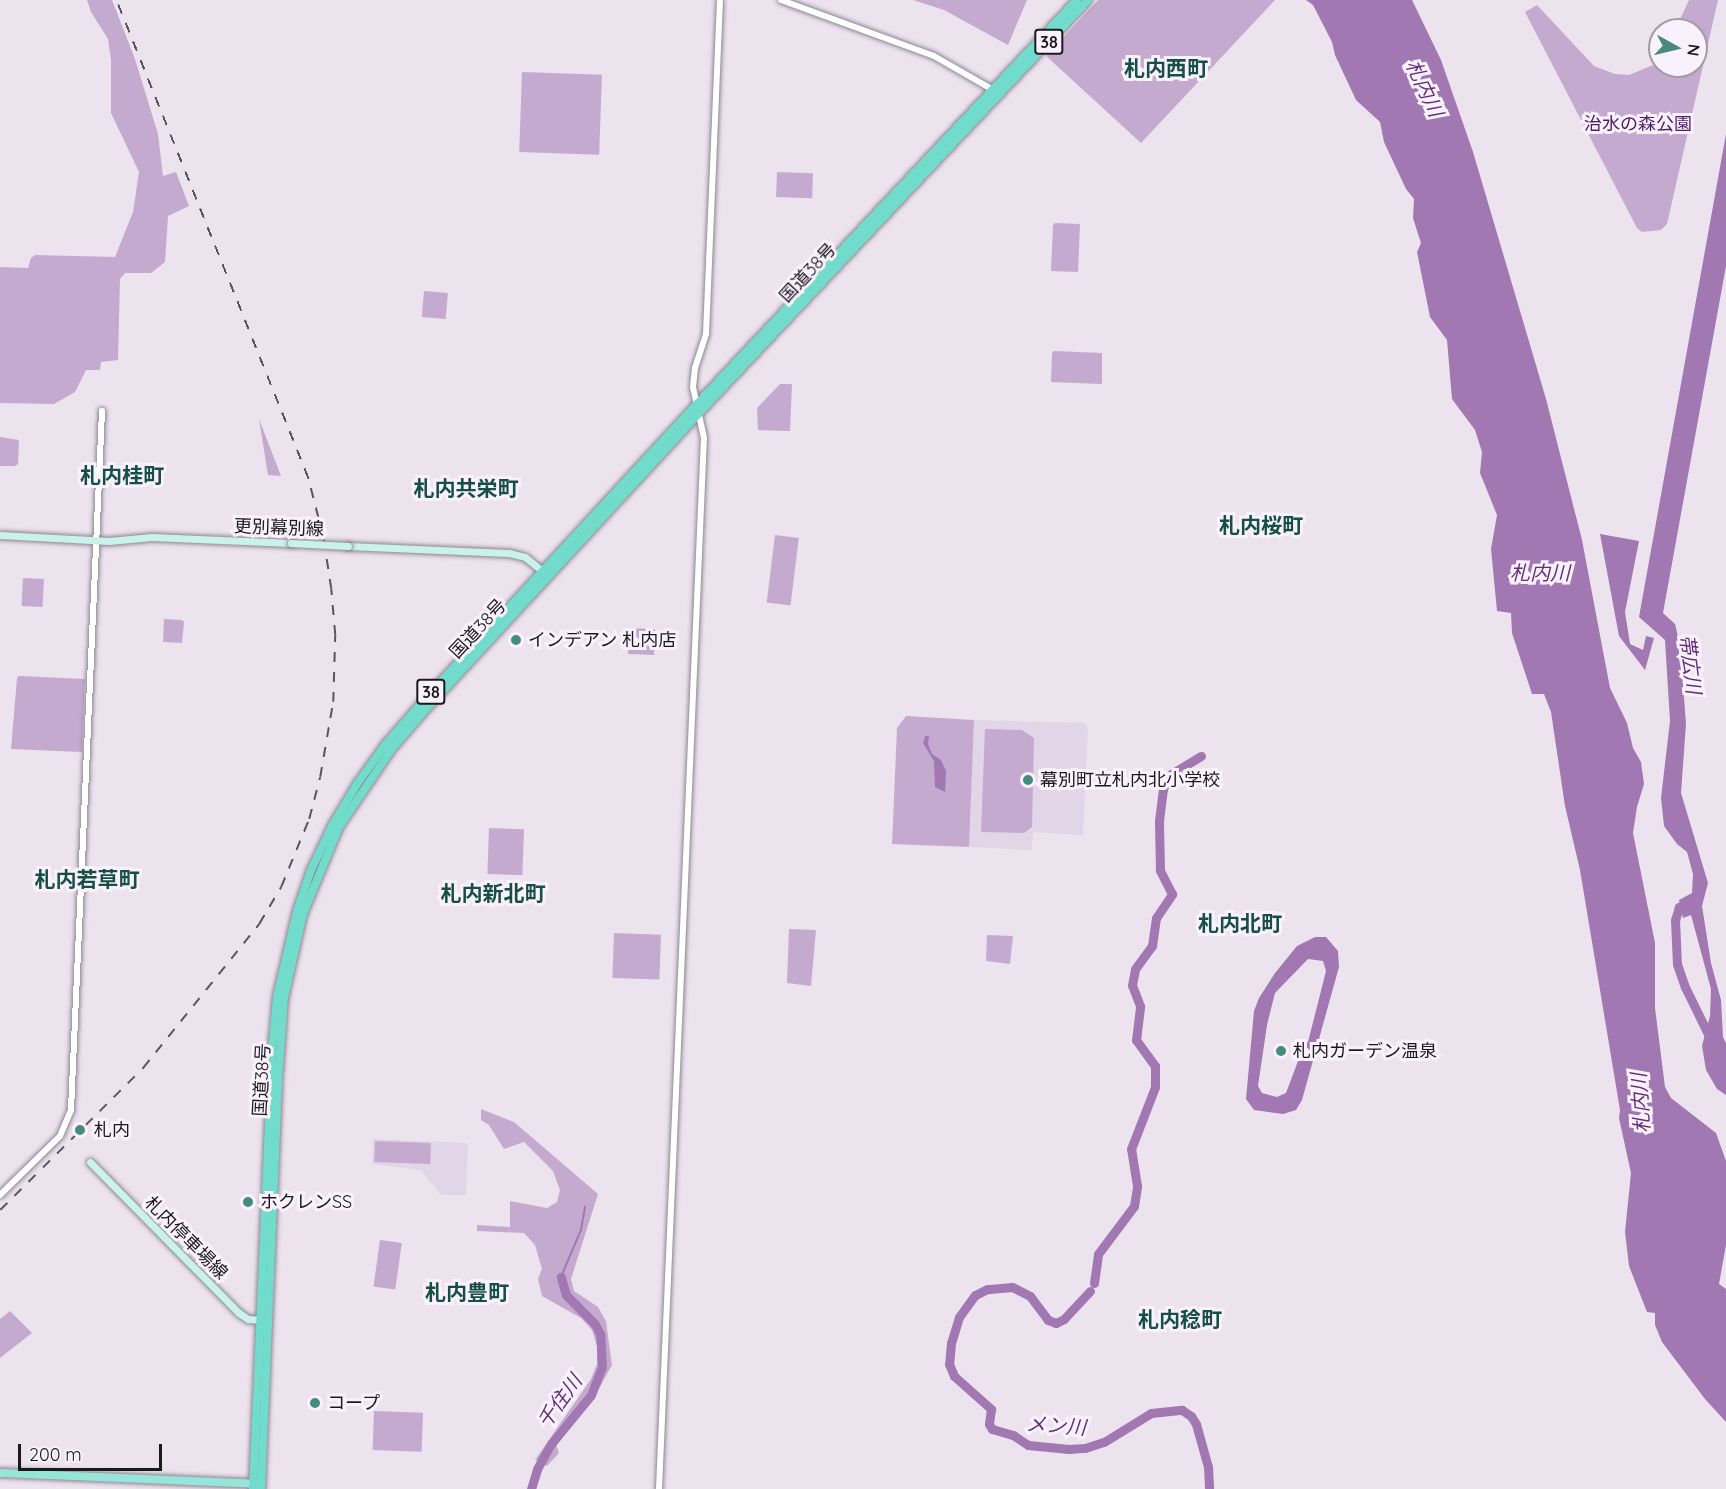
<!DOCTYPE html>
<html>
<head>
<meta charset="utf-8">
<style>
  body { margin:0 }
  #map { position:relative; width:1726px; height:1489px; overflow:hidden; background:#ece3ef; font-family:Quicksand,"Noto Sans JP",sans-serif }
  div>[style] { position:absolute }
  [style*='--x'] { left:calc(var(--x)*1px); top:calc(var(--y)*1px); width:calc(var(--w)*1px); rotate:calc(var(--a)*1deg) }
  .built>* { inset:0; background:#e2d5e7 }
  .green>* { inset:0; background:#c4aacf; transform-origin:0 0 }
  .water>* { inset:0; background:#a178b2 }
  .stream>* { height:1.5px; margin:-0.75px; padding:0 0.75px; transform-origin:0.75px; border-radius:0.75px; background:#a178b2 }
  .river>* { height:9px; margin:-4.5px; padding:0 4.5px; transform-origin:4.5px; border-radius:4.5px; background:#a178b2 }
  .roads { filter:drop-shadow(0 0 2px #8e8792) drop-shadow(0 0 2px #8e8792) }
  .tertiary>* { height:6px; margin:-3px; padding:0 3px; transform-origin:3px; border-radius:3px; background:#fff }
  .secondary>* { height:7px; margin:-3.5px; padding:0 3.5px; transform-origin:3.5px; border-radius:3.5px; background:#caf2ec }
  .primary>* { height:8px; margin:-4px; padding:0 4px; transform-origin:4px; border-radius:4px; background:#95e5d9 }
  .trunk>* { height:8px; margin:-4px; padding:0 4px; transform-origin:4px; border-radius:4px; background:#72dccc }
  .rail>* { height:1.5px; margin-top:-0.75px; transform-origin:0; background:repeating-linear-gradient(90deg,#5a555c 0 10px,transparent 0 20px) }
  .bridges { filter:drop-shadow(0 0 2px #8e8792) drop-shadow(0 0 2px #8e8792) }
  .secondary-bridge>* { height:7px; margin:-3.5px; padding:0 3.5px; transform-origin:3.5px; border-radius:3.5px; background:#caf2ec }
  .dots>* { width:16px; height:16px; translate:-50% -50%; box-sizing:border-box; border:3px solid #f9f1fd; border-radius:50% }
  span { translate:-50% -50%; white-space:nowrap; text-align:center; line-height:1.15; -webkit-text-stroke:6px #f9f1fd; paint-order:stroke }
  .shield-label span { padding:2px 4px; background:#f9f1fd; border:2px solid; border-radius:4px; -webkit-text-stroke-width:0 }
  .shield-label { font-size:16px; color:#1c191d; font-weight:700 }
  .park-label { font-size:18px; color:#4f1b62 }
  .street-label { font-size:18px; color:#1c191d }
  .poi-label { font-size:18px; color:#1c191d }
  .left { translate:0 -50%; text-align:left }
  .water-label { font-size:20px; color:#632f77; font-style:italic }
  .quarter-label { font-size:21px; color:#154f46; font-weight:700 }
  .north { position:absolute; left:1648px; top:18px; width:60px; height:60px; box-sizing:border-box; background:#f9f1fd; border:2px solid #a19ba3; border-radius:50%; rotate:98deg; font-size:16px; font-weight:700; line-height:24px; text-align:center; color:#1c191d }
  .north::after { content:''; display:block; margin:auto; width:21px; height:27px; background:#478b80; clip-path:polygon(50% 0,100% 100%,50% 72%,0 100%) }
  .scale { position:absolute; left:18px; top:1444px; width:144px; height:27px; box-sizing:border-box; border:3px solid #1c191d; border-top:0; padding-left:8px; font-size:18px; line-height:21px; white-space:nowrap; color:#1c191d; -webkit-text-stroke:4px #f9f1fd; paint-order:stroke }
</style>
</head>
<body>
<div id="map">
  <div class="built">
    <div style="clip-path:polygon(974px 720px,1085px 723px,1088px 728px,1083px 835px,1033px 832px,1032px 850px,969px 847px)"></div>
    <div style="clip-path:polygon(373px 1139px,466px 1143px,468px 1146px,466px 1195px,441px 1195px,421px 1170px,372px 1164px)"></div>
  </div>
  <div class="green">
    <div style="clip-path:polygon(87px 0,112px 0,135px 59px,158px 134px,163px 176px,176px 172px,189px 206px,168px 216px,165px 262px,151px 273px,125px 273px,120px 279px,118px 360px,101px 362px,100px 370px,86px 370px,75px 392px,54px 404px,0 403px,0 267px,28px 268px,31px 258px,35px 255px,115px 257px,133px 212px,139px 172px,111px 113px,111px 60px,108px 39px,91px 12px)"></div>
    <div style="clip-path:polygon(913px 0,1027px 0,1008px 45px,944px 10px)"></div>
    <div style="clip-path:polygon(1098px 0,1275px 0,1141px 143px,1046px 56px)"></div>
    <div style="clip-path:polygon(1689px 0,1718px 0,1667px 224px,1661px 230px,1642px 232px,1637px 228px,1525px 12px,1537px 5px,1594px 66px,1615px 74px,1629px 75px,1653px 65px,1660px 57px,1660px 66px,1696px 66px,1696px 30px,1675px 30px)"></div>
    <div style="left:522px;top:72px;width:80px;height:80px;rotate:2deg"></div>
    <div style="left:777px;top:172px;width:36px;height:25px;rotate:2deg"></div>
    <div style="clip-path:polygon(1055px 223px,1080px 224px,1078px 272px,1051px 271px,1053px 225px)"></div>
    <div style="left:424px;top:291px;width:24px;height:26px;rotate:5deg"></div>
    <div style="clip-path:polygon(1054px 351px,1102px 353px,1102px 384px,1051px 382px,1052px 353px)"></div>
    <div style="clip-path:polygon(780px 384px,792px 384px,790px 431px,758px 430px,757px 408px)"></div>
    <div style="clip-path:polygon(259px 419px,281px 476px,268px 475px)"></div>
    <div style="clip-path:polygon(0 437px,19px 440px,18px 464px,15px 466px,0 466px)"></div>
    <div style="left:775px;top:535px;width:24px;height:68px;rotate:7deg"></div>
    <div style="left:23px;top:578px;width:21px;height:28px;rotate:3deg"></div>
    <div style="clip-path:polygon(164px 619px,182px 620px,184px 622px,182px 643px,163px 642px)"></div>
    <div style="left:629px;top:628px;width:26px;height:26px;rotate:2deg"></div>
    <div style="clip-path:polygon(19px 676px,85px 679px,82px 752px,11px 749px,17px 678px)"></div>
    <div style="clip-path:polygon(906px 716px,974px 720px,969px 847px,892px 844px,897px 728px)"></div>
    <div style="clip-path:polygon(985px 729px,1022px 730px,1034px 738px,1032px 827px,1024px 833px,981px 832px)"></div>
    <div style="left:489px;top:828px;width:35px;height:46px;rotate:2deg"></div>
    <div style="clip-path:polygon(789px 929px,816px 930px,811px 986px,787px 983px)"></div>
    <div style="left:614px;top:933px;width:47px;height:45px;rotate:2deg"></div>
    <div style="clip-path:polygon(987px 935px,1013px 936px,1010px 964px,986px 961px)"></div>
    <div style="clip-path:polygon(481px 1109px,514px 1122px,598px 1194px,571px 1279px,574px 1291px,598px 1307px,606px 1321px,612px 1365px,591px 1403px,556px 1444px,559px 1453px,547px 1466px,535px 1460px,591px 1379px,597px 1364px,597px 1346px,592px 1330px,581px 1318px,542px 1296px,538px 1279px,542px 1269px,535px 1245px,524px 1233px,477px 1231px,477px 1225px,510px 1227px,510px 1201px,547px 1208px,557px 1202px,560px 1190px,553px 1171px,524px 1142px,504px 1149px,489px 1125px,481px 1120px)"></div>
    <div style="left:375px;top:1141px;width:56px;height:21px;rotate:2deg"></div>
    <div style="left:380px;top:1240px;width:22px;height:47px;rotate:8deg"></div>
    <div style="clip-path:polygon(10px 1311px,32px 1333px,0 1358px,0 1319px)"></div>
    <div style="left:374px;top:1411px;width:49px;height:39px;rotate:2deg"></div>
  </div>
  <div class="water">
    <div style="clip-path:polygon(1306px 0,1412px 0,1441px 60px,1473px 152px,1546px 399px,1582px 540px,1610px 688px,1627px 723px,1633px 748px,1641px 762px,1644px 784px,1637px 807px,1633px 833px,1655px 943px,1655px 1008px,1665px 1087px,1671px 1098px,1716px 1133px,1726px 1161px,1726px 1245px,1719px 1284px,1726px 1289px,1726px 1422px,1705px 1399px,1662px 1342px,1655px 1325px,1655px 1313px,1647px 1312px,1629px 1266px,1625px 1232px,1631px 1173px,1619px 1118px,1620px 1110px,1580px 870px,1565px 806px,1551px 712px,1544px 694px,1532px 694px,1512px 633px,1511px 613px,1497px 611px,1491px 549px,1497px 515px,1480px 473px,1482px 452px,1475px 430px,1452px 399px,1447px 340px,1430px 317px,1417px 252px,1421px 243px,1413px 218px,1414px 199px,1406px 189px,1384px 142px,1380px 122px,1356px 100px,1335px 55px,1332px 42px,1313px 5px)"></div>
    <div style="clip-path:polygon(1726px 134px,1726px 266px,1663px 613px,1675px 624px,1680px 645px,1686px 724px,1681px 793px,1708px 883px,1702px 906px,1711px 963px,1721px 1000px,1723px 1037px,1726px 1043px,1726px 1095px,1717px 1089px,1706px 1070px,1702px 1046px,1710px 1016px,1711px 989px,1691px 915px,1683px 918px,1679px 900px,1692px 893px,1693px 874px,1687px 852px,1677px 844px,1664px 826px,1661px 798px,1670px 721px,1665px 640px,1639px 617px)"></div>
    <div style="clip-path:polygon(1600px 534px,1639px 541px,1625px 612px,1630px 644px,1643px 650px,1646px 636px,1654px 638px,1645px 670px,1619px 636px)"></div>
    <div style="clip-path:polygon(925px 736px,929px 736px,928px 744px,932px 754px,941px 760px,946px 771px,945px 792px,935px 787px,934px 761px,923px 743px)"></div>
    <div style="clip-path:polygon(evenodd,1315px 937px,1326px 937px,1338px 951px,1339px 967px,1302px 1100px,1296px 1110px,1283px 1114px,1254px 1110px,1246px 1099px,1254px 1011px,1259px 998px,1275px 973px,1297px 946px,1315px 937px,1308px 959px,1323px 961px,1326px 971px,1308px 1042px,1304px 1045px,1286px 1093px,1277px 1097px,1262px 1093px,1258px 1086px,1267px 1025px,1275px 993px,1308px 959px)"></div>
  </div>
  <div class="stream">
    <div style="--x:561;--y:1277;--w:51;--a:-66.9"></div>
    <div style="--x:581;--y:1230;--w:23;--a:-80"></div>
  </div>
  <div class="river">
    <div style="--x:1690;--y:901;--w:13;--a:151"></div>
    <div style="--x:1679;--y:907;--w:14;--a:107"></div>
    <div style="--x:1675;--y:920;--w:44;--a:87.4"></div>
    <div style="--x:1677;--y:964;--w:24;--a:71"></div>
    <div style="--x:1685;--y:987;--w:52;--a:63.9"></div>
    <div style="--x:1708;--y:1034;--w:30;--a:53"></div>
    <div style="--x:1094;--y:1283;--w:29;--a:-82"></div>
    <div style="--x:1098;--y:1254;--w:60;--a:-53.1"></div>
    <div style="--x:1134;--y:1206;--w:20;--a:-81"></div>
    <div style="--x:1137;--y:1186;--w:37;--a:-99"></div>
    <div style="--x:1131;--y:1149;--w:66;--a:-68.8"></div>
    <div style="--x:1155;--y:1087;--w:21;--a:-90"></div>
    <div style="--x:1155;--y:1066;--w:32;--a:-126"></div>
    <div style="--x:1136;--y:1040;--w:34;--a:-83"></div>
    <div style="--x:1140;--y:1006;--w:22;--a:-111"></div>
    <div style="--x:1132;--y:985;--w:16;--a:-79"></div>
    <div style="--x:1135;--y:969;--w:29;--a:-54"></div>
    <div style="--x:1152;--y:946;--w:28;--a:-82"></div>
    <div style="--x:1156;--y:918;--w:29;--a:-56"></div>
    <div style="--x:1172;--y:894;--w:27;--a:-117"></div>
    <div style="--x:1160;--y:870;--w:49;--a:-91.2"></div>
    <div style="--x:1159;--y:821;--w:32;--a:-83"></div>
    <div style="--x:1163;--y:789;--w:17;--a:-62"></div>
    <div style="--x:1171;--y:774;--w:35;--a:-31"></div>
    <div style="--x:1090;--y:1291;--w:38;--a:133"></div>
    <div style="--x:1064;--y:1319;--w:9;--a:153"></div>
    <div style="--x:1056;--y:1323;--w:9;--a:-159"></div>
    <div style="--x:1048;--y:1320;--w:30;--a:-127"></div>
    <div style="--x:1030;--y:1296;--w:20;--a:-153"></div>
    <div style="--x:1012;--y:1287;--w:25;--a:175"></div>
    <div style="--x:987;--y:1289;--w:13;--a:153"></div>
    <div style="--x:975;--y:1295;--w:27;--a:126"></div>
    <div style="--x:959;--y:1317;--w:27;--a:107"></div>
    <div style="--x:951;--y:1343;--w:21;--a:95"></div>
    <div style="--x:949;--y:1364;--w:13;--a:67"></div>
    <div style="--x:954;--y:1376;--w:50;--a:41.7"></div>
    <div style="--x:991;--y:1409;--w:15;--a:98"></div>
    <div style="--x:989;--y:1424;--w:6;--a:59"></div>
    <div style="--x:992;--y:1429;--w:22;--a:16"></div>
    <div style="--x:1013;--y:1435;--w:18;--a:34"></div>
    <div style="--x:1028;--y:1445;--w:41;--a:5.6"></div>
    <div style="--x:1069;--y:1449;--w:16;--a:-4"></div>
    <div style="--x:1085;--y:1448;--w:20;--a:-18"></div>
    <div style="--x:1104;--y:1442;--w:55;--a:-31.7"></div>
    <div style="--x:1151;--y:1413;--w:31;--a:-6"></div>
    <div style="--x:1182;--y:1410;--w:11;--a:34"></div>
    <div style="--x:1191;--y:1416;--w:9;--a:58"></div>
    <div style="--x:1196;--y:1424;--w:45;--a:74.4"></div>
    <div style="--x:1208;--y:1467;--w:22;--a:87"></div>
    <div style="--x:531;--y:1489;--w:21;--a:-73"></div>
    <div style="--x:537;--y:1469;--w:29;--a:-61"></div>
    <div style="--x:551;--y:1444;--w:63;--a:-50.8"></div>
    <div style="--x:591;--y:1395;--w:30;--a:-69"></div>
    <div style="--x:602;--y:1367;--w:33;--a:-93"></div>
    <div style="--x:600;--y:1334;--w:11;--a:-117"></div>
    <div style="--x:595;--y:1324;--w:41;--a:-135"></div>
    <div style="--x:566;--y:1295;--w:19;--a:-106"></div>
  </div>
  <div class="roads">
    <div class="tertiary">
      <div style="--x:781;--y:0;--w:163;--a:20.1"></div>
      <div style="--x:934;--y:56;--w:70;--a:29.8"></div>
      <div style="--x:0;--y:1195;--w:84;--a:-44.5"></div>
      <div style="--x:60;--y:1136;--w:28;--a:-67"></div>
      <div style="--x:71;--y:1110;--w:700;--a:-87.46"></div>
      <div style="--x:659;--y:1489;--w:1052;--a:-87.55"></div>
      <div style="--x:704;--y:438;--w:52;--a:-102.2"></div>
      <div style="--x:693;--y:387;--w:19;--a:-84"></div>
      <div style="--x:695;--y:368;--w:36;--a:-72"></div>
      <div style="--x:706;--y:334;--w:334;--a:-87.6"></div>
    </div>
    <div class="secondary">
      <div style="--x:0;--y:535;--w:109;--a:3.2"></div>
      <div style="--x:109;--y:541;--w:43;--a:-5.3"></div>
      <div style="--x:152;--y:537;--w:139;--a:2.5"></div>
      <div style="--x:348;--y:546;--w:161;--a:2.5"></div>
      <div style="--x:509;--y:553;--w:16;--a:14"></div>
      <div style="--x:525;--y:557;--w:26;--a:39"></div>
      <div style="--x:90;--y:1162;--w:212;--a:45.4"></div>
      <div style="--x:239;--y:1313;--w:11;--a:34"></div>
      <div style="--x:248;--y:1319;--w:15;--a:4"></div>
    </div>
    <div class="primary">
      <div style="--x:0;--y:1473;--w:259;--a:2.4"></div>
    </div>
    <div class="trunk">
      <div style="--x:253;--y:1489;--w:438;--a:-87.5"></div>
      <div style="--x:272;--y:1051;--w:54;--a:-84.7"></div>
      <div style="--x:277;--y:997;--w:88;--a:-76.9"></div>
      <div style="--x:297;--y:911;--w:43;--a:-71.1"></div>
      <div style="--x:311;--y:870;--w:51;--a:-64.4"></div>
      <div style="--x:333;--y:824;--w:47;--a:-59"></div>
      <div style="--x:357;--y:784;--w:48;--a:-54.3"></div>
      <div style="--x:385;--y:745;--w:73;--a:-48.9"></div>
      <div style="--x:433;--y:690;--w:389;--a:-47.3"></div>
      <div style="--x:697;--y:404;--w:555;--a:-46.75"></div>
      <div style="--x:261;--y:1489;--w:408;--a:-87.6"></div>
      <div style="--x:278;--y:1081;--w:83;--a:-85.9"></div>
      <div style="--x:284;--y:998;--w:86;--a:-77.3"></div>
      <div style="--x:303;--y:914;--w:94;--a:-67.5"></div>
      <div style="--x:339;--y:827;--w:93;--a:-56"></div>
      <div style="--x:391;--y:750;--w:55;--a:-49.4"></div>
      <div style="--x:427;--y:708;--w:401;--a:-47.3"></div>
      <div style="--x:699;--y:413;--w:567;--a:-46.71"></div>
    </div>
  </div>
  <div class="rail">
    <div style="--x:0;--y:1210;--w:202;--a:-44.8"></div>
    <div style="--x:143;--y:1068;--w:185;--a:-51.1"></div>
    <div style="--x:259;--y:924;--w:43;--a:-59.3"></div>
    <div style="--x:281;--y:887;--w:74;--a:-67.6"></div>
    <div style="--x:309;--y:819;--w:43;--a:-75.3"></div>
    <div style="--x:320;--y:777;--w:76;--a:-80.2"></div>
    <div style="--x:333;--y:702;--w:67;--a:-88.3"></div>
    <div style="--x:335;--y:635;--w:46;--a:-95"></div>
    <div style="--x:331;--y:589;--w:53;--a:-98.7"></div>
    <div style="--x:323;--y:537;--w:61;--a:-104.3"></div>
    <div style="--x:308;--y:478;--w:515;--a:-111.88"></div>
  </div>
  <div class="bridges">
    <div class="secondary-bridge">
      <div style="--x:291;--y:543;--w:57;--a:3"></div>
    </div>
  </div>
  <div class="dots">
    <div style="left:516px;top:640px;background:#478b80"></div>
    <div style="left:1028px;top:780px;background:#478b80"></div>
    <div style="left:1281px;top:1051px;background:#478b80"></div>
    <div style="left:80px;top:1130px;background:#478b80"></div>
    <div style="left:248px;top:1202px;background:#478b80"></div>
    <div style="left:315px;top:1403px;background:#478b80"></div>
  </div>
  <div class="shield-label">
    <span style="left:1049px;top:42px">38</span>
    <span style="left:431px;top:692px">38</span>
  </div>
  <div class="park-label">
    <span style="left:1638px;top:124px">治水の森公園</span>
  </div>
  <div class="street-label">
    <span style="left:808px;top:273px;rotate:-47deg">国道38号</span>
    <span style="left:279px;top:528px;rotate:2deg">更別幕別線</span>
    <span style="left:478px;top:629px;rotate:-47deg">国道38号</span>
    <span style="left:262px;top:1080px;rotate:-87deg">国道38号</span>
    <span style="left:186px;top:1238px;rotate:45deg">札内停車場線</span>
  </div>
  <div class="poi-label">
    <span class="left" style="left:528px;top:640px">インデアン 札内店</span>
    <span class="left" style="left:1040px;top:780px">幕別町立札内北小学校</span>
    <span class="left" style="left:1293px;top:1051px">札内ガーデン温泉</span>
    <span class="left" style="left:94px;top:1130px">札内</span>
    <span class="left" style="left:260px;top:1202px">ホクレンSS</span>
    <span class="left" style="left:327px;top:1403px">コープ</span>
  </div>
  <div class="water-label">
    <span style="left:1425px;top:88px;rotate:65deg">札内川</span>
    <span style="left:1540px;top:572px">札内川</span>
    <span style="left:1691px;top:664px;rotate:83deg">帯広川</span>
    <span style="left:1640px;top:1103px;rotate:-94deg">札内川</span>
    <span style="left:559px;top:1401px;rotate:-54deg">千住川</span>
    <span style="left:1056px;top:1425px;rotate:4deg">メン川</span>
  </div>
  <div class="quarter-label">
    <span style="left:1166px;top:68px">札内西町</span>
    <span style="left:122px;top:475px">札内桂町</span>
    <span style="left:466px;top:488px">札内共栄町</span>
    <span style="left:1261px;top:525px">札内桜町</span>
    <span style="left:87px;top:879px">札内若草町</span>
    <span style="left:493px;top:893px">札内新北町</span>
    <span style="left:1240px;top:923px">札内北町</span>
    <span style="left:467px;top:1292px">札内豊町</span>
    <span style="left:1180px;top:1319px">札内稔町</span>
  </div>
  <div class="north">N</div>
  <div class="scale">200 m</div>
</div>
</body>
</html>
